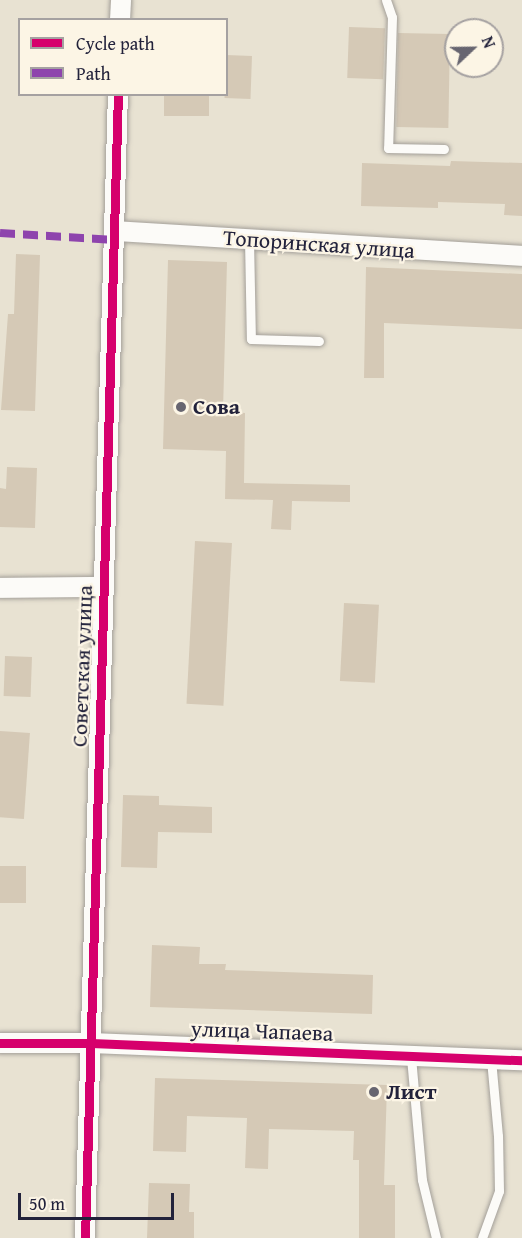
<!DOCTYPE html>
<html>
<head>
<meta charset="utf-8">
<style>
  body { margin:0 }
  #map { position:relative; width:522px; height:1238px; overflow:hidden; background:#e8e2d2; font-family:"Gentium Book Plus",serif }
  div>[style] { position:absolute }
  [style*='--x'] { left:calc(var(--x)*1px); top:calc(var(--y)*1px); width:calc(var(--w)*1px); rotate:calc(var(--a)*1deg) }
  .building>* { inset:0; background:#d5c9b6; transform-origin:0 0 }
  .roads { filter:drop-shadow(0 0 2px #a39f99) drop-shadow(0 0 2px #a39f99) }
  .service>* { height:9px; margin:-4.5px; padding:0 4.5px; transform-origin:4.5px; border-radius:4.5px; background:#fcfbf8 }
  .minor>* { height:20px; margin:-10px; padding:0 10px; transform-origin:10px; border-radius:10px; background:#fcfbf8 }
  .quiet>* { height:8px; margin-top:-4px; transform-origin:0; background:repeating-linear-gradient(90deg,#8e44ad 0 15px,transparent 0 23px) }
  .cycleway>* { height:9px; margin:-4.5px; padding:0 4.5px; transform-origin:4.5px; border-radius:4.5px; background:#d6006c }
  .dots>* { width:16px; height:16px; translate:-50% -50%; box-sizing:border-box; border:3px solid #fcf5e5; border-radius:50% }
  span { translate:-50% -50%; white-space:nowrap; text-align:center; line-height:1.15; -webkit-text-stroke:4.5px #fcf5e5; paint-order:stroke }
  .street-label { font-size:22px; color:#22223b }
  .poi-label { font-size:22px; color:#22223b; font-weight:700 }
  .left { translate:0 -50%; text-align:left }
  .legend { position:absolute; left:18px; top:18px; width:210px; height:78px; box-sizing:border-box; background:#fcf5e5; border:2px solid #a5a1a1; margin:0; padding:8px 10px; list-style:none; font-size:18px; color:#22223b }
  .legend li { display:flex; align-items:center; gap:12px; height:30px }
  .legend b { width:30px; border:2px solid #a5a1a1 }
  .north { position:absolute; left:444px; top:18px; width:60px; height:60px; box-sizing:border-box; background:#fcf5e5; border:2px solid #a5a1a1; border-radius:50%; rotate:68deg; font-size:16px; font-weight:700; line-height:24px; text-align:center; color:#22223b }
  .north::after { content:''; display:block; margin:auto; width:21px; height:27px; background:#676570; clip-path:polygon(50% 0,100% 100%,50% 72%,0 100%) }
  .scale { position:absolute; left:18px; top:1193px; width:156px; height:27px; box-sizing:border-box; border:3px solid #22223b; border-top:0; padding-left:8px; font-size:18px; line-height:21px; white-space:nowrap; color:#22223b; -webkit-text-stroke:4px #fcf5e5; paint-order:stroke }
</style>
</head>
<body>
<div id="map">
  <div class="building">
    <div style="left:349px;top:27px;width:36px;height:51px;rotate:2deg"></div>
    <div style="left:398px;top:33px;width:52px;height:94px;rotate:1deg"></div>
    <div style="left:226px;top:55px;width:26px;height:43px;rotate:2deg"></div>
    <div style="left:164px;top:94px;width:45px;height:22px"></div>
    <div style="clip-path:polygon(451px 161px,522px 163px,522px 216px,504px 215px,505px 204px,438px 202px,438px 208px,361px 206px,362px 163px,450px 166px)"></div>
    <div style="clip-path:polygon(16px 254px,40px 255px,35px 411px,1px 410px,8px 314px,14px 314px)"></div>
    <div style="clip-path:polygon(168px 260px,227px 262px,223px 411px,245px 413px,244px 483px,350px 485px,350px 502px,292px 501px,291px 530px,271px 529px,273px 500px,225px 499px,226px 451px,163px 449px)"></div>
    <div style="clip-path:polygon(366px 267px,522px 274px,522px 329px,384px 323px,384px 378px,364px 378px)"></div>
    <div style="clip-path:polygon(7px 467px,37px 468px,35px 528px,0 527px,0 488px,6px 489px)"></div>
    <div style="left:195px;top:541px;width:37px;height:163px;rotate:3deg"></div>
    <div style="left:344px;top:603px;width:35px;height:78px;rotate:3deg"></div>
    <div style="left:5px;top:656px;width:27px;height:40px;rotate:2deg"></div>
    <div style="left:0;top:731px;width:30px;height:86px;rotate:4deg"></div>
    <div style="clip-path:polygon(123px 795px,159px 796px,159px 805px,212px 807px,212px 833px,158px 832px,157px 868px,121px 867px)"></div>
    <div style="left:0;top:866px;width:26px;height:37px"></div>
    <div style="clip-path:polygon(152px 945px,200px 947px,199px 964px,226px 964px,225px 970px,373px 975px,372px 1014px,150px 1007px)"></div>
    <div style="clip-path:polygon(155px 1078px,387px 1085px,384px 1185px,395px 1185px,395px 1238px,359px 1238px,359px 1160px,353px 1160px,354px 1131px,269px 1129px,268px 1169px,245px 1168px,247px 1118px,187px 1116px,186px 1152px,153px 1151px)"></div>
    <div style="clip-path:polygon(149px 1183px,190px 1184px,189px 1212px,194px 1212px,194px 1238px,147px 1238px)"></div>
  </div>
  <div class="roads">
    <div class="service">
      <div style="--x:386;--y:0;--w:18;--a:71"></div>
      <div style="--x:392;--y:17;--w:131;--a:91.7"></div>
      <div style="--x:388;--y:148;--w:56;--a:1"></div>
      <div style="--x:249;--y:239;--w:100;--a:88.9"></div>
      <div style="--x:251;--y:339;--w:68;--a:1.7"></div>
      <div style="--x:411;--y:1057;--w:123;--a:84.9"></div>
      <div style="--x:422;--y:1180;--w:60;--a:76.4"></div>
      <div style="--x:482;--y:1238;--w:50;--a:-70.1"></div>
      <div style="--x:499;--y:1191;--w:55;--a:-91"></div>
      <div style="--x:498;--y:1136;--w:77;--a:-95.2"></div>
    </div>
    <div class="minor">
      <div style="--x:120;--y:20;--w:20;--a:-87"></div>
      <div style="--x:115;--y:231;--w:408;--a:3.5"></div>
      <div style="--x:0;--y:588;--w:104;--a:-0.6"></div>
      <div style="--x:0;--y:1043;--w:91;--a:0"></div>
      <div style="--x:91;--y:1043;--w:431;--a:2.3"></div>
      <div style="--x:85;--y:1238;--w:1144;--a:-88.35"></div>
    </div>
  </div>
  <div class="quiet">
    <div style="--x:0;--y:233;--w:115;--a:3.5"></div>
  </div>
  <div class="cycleway">
    <div style="--x:0;--y:1043;--w:91;--a:0"></div>
    <div style="--x:91;--y:1043;--w:431;--a:2.3"></div>
    <div style="--x:85;--y:1238;--w:1144;--a:-88.35"></div>
  </div>
  <div class="dots">
    <div style="left:181px;top:407px;background:#676570"></div>
    <div style="left:374px;top:1092px;background:#676570"></div>
  </div>
  <div class="street-label">
    <span style="left:319px;top:244px;rotate:4deg">Топоринская улица</span>
    <span style="left:82px;top:666px;rotate:-88deg">Советская улица</span>
    <span style="left:262px;top:1031px;rotate:2deg">улица Чапаева</span>
  </div>
  <div class="poi-label">
    <span class="left" style="left:193px;top:407px">Сова</span>
    <span class="left" style="left:386px;top:1092px">Лист</span>
  </div>
  <ul class="legend">
  <li><b style="height:8px;background:#d6006c"></b>Cycle path</li>
  <li><b style="height:8px;background:#8e44ad"></b>Path</li>
  </ul>
  <div class="north">N</div>
  <div class="scale">50 m</div>
</div>
</body>
</html>
